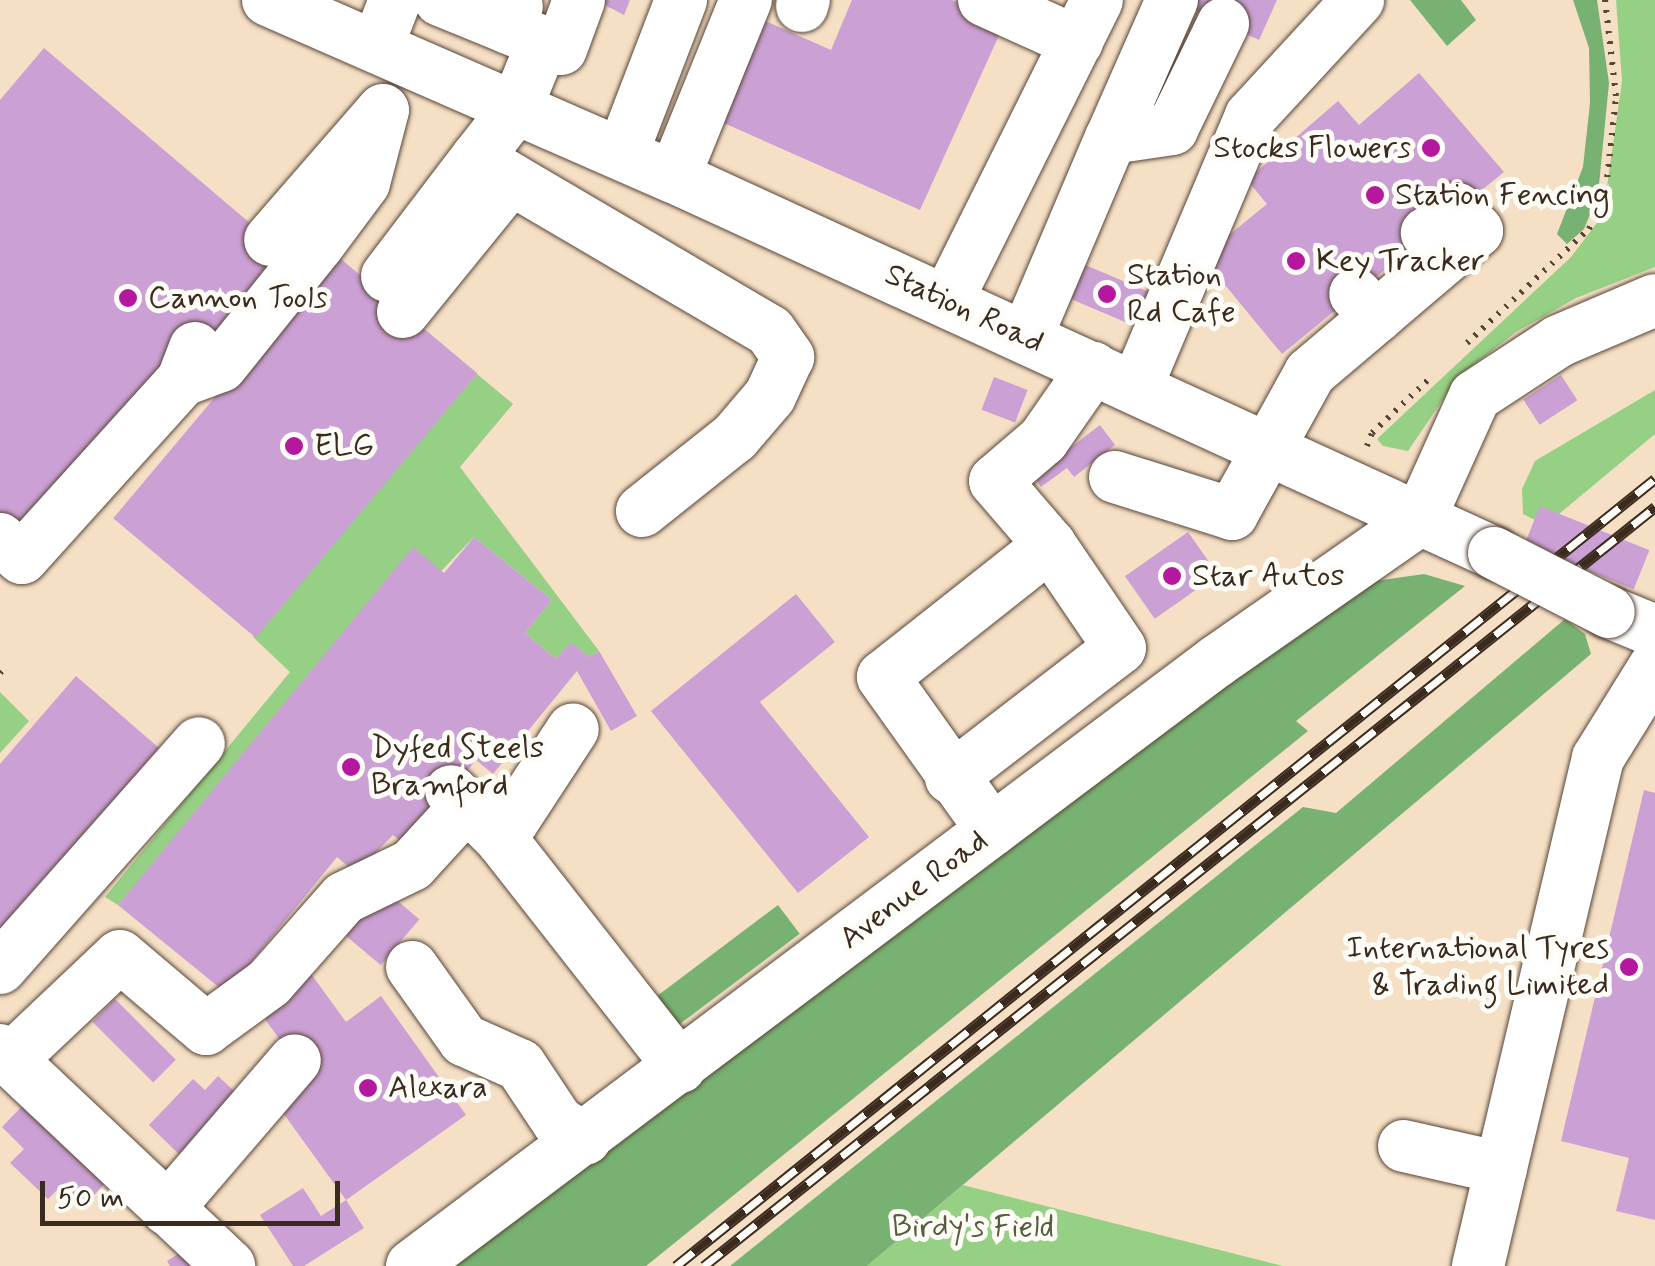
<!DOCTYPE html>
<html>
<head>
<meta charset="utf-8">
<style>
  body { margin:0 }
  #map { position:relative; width:1655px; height:1266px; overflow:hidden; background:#f5dfc5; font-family:Mynerve,sans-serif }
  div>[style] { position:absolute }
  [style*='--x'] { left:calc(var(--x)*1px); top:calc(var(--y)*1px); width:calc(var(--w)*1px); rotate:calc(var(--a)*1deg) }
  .green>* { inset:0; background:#95d084 }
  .forest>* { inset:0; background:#78b272; transform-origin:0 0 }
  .building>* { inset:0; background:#cba0d4; transform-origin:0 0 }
  .path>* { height:6px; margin-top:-3px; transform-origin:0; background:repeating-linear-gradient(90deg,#574537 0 2.5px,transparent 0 10.5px) }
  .roads { filter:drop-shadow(0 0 2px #574537) drop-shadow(0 0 2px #574537) }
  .minor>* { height:52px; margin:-26px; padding:0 26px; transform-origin:26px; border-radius:26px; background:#fff }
  .rail>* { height:11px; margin-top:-5.5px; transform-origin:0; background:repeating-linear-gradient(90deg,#fdfcf7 0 22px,#3b2a1e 0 44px); box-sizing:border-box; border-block:2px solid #3b2a1e }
  .bridges { filter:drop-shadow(0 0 2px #574537) drop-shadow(0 0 2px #574537) }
  .minor-bridge>* { height:52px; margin:-26px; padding:0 26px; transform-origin:26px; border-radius:26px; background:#fff }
  .dots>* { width:28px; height:28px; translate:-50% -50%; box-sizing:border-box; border:5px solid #fdfcf7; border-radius:50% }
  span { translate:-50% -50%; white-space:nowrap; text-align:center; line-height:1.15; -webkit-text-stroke:10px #fdfcf7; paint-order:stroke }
  .poi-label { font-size:32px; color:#3b2a1e }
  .right { translate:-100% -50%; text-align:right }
  .left { translate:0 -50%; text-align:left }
  .street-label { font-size:32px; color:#3b2a1e }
  .park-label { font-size:32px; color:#565c3d }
  .scale { position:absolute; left:40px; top:1181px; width:300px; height:45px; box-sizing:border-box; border:5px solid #3b2a1e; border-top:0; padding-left:12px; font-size:30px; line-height:35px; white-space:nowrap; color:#3b2a1e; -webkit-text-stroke:8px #fdfcf7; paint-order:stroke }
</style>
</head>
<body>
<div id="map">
  <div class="green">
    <div style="clip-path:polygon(1616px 0,1655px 0,1655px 267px,1576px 298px,1516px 332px,1458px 377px,1408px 451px,1383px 446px,1377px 439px,1571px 257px,1603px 215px,1622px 81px)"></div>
    <div style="clip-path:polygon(477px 374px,513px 404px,460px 467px,599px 651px,589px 657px,571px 643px,556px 659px,525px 633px,552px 600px,474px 537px,118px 905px,105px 897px,290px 672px,253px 637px)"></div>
    <div style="clip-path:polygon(1655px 390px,1655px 434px,1559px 514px,1541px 507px,1535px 520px,1523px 514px,1522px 489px,1535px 461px)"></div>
    <div style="clip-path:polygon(0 692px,29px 721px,0 753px)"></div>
    <div style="clip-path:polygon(963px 1185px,1283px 1266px,867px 1266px)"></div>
  </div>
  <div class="forest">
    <div style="clip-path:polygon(1410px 0,1461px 0,1476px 20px,1447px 46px)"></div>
    <div style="clip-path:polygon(1573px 0,1597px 0,1609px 83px,1598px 195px,1584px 229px,1567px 244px,1557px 234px,1583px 167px,1590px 103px,1589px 48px)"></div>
    <div style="clip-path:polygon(1424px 574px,1465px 586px,1296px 721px,1308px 731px,646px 1266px,448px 1266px,1361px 583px)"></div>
    <div style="clip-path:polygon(1565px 619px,1585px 634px,1591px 654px,867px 1266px,730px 1266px,1303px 807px,1336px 813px)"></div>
    <div style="left:778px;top:905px;width:36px;height:151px;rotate:53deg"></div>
  </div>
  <div class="building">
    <div style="clip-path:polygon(595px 0,630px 0,624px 15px)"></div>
    <div style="clip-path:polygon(852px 0,952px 0,1005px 22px,920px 210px,717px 120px,761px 19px,831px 50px)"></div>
    <div style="clip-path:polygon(1171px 0,1277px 0,1259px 40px)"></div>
    <div style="clip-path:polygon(44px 48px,291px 258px,19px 532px,0 515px,0 100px)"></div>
    <div style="clip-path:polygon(1419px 73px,1504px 172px,1282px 354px,1202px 257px,1267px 204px,1247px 180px,1338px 101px,1359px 125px)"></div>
    <div style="left:335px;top:254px;width:186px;height:345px;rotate:40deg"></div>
    <div style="left:1076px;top:261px;width:83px;height:37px;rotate:23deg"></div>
    <div style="left:1561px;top:375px;width:30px;height:45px;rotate:57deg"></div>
    <div style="left:994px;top:377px;width:36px;height:35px;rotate:21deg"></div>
    <div style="clip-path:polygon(1100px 425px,1115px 445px,1074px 477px,1067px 468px,1041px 487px,1033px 476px)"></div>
    <div style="left:1540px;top:506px;width:118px;height:42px;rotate:22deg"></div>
    <div style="left:1188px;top:532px;width:52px;height:77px;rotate:55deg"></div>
    <div style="clip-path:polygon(474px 537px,552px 600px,525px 633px,556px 659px,571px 642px,589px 657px,599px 651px,637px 716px,611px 731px,577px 671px,493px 774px,476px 760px,406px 846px,393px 835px,356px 873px,337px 857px,226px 993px,118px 905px,413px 547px,444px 573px)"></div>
    <div style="clip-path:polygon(796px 594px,835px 642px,760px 702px,869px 837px,798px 893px,651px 711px)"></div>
    <div style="clip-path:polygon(76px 676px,159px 748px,0 931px,0 764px)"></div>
    <div style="clip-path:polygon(1644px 790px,1655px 793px,1655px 1220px,1616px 1211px,1629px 1158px,1561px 1141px)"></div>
    <div style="left:381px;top:887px;width:50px;height:60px;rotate:40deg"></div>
    <div style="clip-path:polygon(306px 967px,346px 1022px,381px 996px,466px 1115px,346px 1200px,273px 1099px,306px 1076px,262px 1015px)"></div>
    <div style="left:115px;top:999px;width:86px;height:32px;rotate:45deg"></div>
    <div style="clip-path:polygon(218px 1076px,235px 1092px,187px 1162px,149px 1125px,193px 1079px,205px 1090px)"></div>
    <div style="clip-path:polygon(27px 1101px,109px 1179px,81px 1209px,59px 1188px,48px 1199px,10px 1163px,24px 1149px,2px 1127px)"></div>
    <div style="clip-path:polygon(303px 1188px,321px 1216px,346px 1200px,364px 1228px,304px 1266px,293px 1266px,260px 1215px)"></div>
    <div style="clip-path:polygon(183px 1251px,192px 1266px,170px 1266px,167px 1261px)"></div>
  </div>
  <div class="path">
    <div style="--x:1467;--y:343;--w:167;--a:-43.1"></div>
    <div style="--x:1589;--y:229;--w:35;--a:-63"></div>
    <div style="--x:1605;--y:198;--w:103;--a:-83.8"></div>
    <div style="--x:1616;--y:96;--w:97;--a:-96.5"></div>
    <div style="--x:1367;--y:446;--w:14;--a:-69"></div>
    <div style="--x:1372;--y:433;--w:83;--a:-43.5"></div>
    <div style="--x:0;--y:673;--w:8;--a:-45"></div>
  </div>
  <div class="roads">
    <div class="minor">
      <div style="--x:268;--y:0;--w:443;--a:23.6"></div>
      <div style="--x:674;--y:177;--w:902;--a:24.63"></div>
      <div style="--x:440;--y:0;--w:74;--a:22.1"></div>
      <div style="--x:509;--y:28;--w:23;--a:-70"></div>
      <div style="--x:984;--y:0;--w:102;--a:24.3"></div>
      <div style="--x:1172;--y:0;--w:151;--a:113.8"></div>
      <div style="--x:1111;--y:138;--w:62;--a:-8.4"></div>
      <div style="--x:1172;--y:129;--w:117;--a:-64.1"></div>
      <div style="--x:802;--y:6;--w:6;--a:-72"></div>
      <div style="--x:543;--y:42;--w:19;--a:21"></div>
      <div style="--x:561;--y:49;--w:52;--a:-69.8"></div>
      <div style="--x:377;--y:47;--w:50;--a:-69"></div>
      <div style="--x:622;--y:154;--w:165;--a:-69"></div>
      <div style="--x:674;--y:177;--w:191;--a:-67.9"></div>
      <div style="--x:511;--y:179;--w:300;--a:30.4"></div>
      <div style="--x:770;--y:331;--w:32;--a:55"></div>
      <div style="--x:788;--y:357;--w:43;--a:114.8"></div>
      <div style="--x:770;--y:396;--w:54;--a:130.5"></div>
      <div style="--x:735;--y:437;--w:119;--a:141.5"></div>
      <div style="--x:1445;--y:258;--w:42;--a:-40.2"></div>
      <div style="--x:1477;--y:231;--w:30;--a:-132"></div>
      <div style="--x:387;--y:276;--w:148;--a:-52.7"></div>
      <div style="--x:947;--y:301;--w:336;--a:-63.5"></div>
      <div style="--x:403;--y:312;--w:171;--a:-50.9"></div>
      <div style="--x:511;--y:179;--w:40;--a:-148"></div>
      <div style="--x:477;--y:158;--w:63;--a:-52"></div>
      <div style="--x:516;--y:108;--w:71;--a:-67.8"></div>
      <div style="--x:543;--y:42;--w:37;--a:-158"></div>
      <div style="--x:1376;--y:317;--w:91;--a:-40.5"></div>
      <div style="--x:1445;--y:258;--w:31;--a:-126"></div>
      <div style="--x:1026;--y:338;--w:217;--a:-67"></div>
      <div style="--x:195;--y:348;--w:34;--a:111"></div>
      <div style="--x:183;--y:380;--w:40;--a:-20.2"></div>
      <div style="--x:221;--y:366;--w:155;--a:-51.3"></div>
      <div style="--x:318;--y:245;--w:77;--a:-53.4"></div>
      <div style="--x:364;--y:183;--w:75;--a:-75.4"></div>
      <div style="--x:383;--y:110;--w:172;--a:131"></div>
      <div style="--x:1136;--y:388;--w:295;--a:-67.1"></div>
      <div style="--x:1251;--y:116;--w:158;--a:-47.3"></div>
      <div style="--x:1115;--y:477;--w:123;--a:17.5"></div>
      <div style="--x:1232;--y:514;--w:161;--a:-61"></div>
      <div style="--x:1310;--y:373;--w:87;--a:-40.3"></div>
      <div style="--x:1376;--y:317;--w:31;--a:-132"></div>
      <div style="--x:0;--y:539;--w:29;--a:41"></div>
      <div style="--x:22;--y:558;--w:240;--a:-47.9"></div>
      <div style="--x:1609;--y:612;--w:50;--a:22.4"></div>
      <div style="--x:951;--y:778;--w:213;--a:-37.6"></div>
      <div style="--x:1120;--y:648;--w:125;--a:-124.2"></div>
      <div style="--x:475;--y:813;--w:37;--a:45"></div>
      <div style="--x:501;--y:839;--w:131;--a:-56.8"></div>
      <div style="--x:992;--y:830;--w:188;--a:-125.5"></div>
      <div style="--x:883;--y:677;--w:213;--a:-38.3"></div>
      <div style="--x:1050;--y:545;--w:84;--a:-130.7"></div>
      <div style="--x:995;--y:481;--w:63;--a:-40.5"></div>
      <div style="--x:1043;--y:440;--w:88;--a:-55.2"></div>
      <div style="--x:501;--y:839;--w:290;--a:51.9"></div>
      <div style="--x:412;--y:967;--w:90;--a:54.5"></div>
      <div style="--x:464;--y:1040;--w:61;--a:24.1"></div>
      <div style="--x:520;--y:1065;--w:69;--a:56.3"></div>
      <div style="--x:558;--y:1122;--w:32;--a:32"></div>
      <div style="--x:0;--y:968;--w:300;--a:-48.5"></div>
      <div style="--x:0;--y:1050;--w:315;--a:43.3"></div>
      <div style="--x:10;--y:1060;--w:151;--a:-43.4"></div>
      <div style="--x:120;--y:956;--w:113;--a:40.3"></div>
      <div style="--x:206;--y:1029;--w:78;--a:-36.1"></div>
      <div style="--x:269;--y:983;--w:113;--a:-48.6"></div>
      <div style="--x:344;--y:898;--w:76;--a:-25.9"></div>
      <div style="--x:412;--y:865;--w:80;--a:-47.5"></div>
      <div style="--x:466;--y:806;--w:21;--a:-135"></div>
      <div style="--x:1404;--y:1146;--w:99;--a:12.8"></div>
      <div style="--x:1501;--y:1168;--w:101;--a:103.2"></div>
      <div style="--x:1501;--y:1168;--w:421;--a:-76.7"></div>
      <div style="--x:1598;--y:758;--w:108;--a:-58.2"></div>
      <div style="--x:167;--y:1209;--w:196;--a:-49.3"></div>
      <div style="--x:412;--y:1266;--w:1007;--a:-36.93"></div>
      <div style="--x:1217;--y:661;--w:246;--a:-34.9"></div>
      <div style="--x:1419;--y:520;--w:136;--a:-65.7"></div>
      <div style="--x:1475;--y:396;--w:100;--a:-33.2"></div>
      <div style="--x:1559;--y:341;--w:104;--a:-23.1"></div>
    </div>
  </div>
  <div class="rail">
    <div style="--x:676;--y:1266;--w:1256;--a:-38.8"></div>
    <div style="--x:704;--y:1266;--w:1217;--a:-38.59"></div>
  </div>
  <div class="bridges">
    <div class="minor-bridge">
      <div style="--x:1494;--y:553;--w:129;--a:27.2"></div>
    </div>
  </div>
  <div class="dots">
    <div style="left:1431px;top:148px;background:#b5179e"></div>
    <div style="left:1375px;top:195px;background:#b5179e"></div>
    <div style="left:1296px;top:261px;background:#b5179e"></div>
    <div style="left:1107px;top:294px;background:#b5179e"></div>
    <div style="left:128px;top:298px;background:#b5179e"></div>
    <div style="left:294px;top:446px;background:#b5179e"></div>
    <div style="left:1172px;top:576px;background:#b5179e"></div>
    <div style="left:351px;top:767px;background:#b5179e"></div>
    <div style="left:1629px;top:967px;background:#b5179e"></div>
    <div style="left:368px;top:1088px;background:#b5179e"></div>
  </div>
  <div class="poi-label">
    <span class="right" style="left:1411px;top:148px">Stocks Flowers</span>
    <span class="left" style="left:1395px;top:195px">Station Fencing</span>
    <span class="left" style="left:1316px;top:261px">Key Tracker</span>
    <span class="left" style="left:1127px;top:294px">Station<br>Rd Cafe</span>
    <span class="left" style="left:148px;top:298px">Cannon Tools</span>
    <span class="left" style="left:314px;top:446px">ELG</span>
    <span class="left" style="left:1192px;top:576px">Star Autos</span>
    <span class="left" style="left:371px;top:767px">Dyfed Steels<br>Bramford</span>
    <span class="right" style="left:1609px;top:967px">International Tyres<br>&amp; Trading Limited</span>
    <span class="left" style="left:388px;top:1088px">Alexara</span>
  </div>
  <div class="street-label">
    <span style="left:964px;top:309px;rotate:25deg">Station Road</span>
    <span style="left:914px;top:890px;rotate:-37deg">Avenue Road</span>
  </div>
  <div class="park-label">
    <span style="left:973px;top:1227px">Birdy's Field</span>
  </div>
  <div class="scale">50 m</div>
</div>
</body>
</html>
